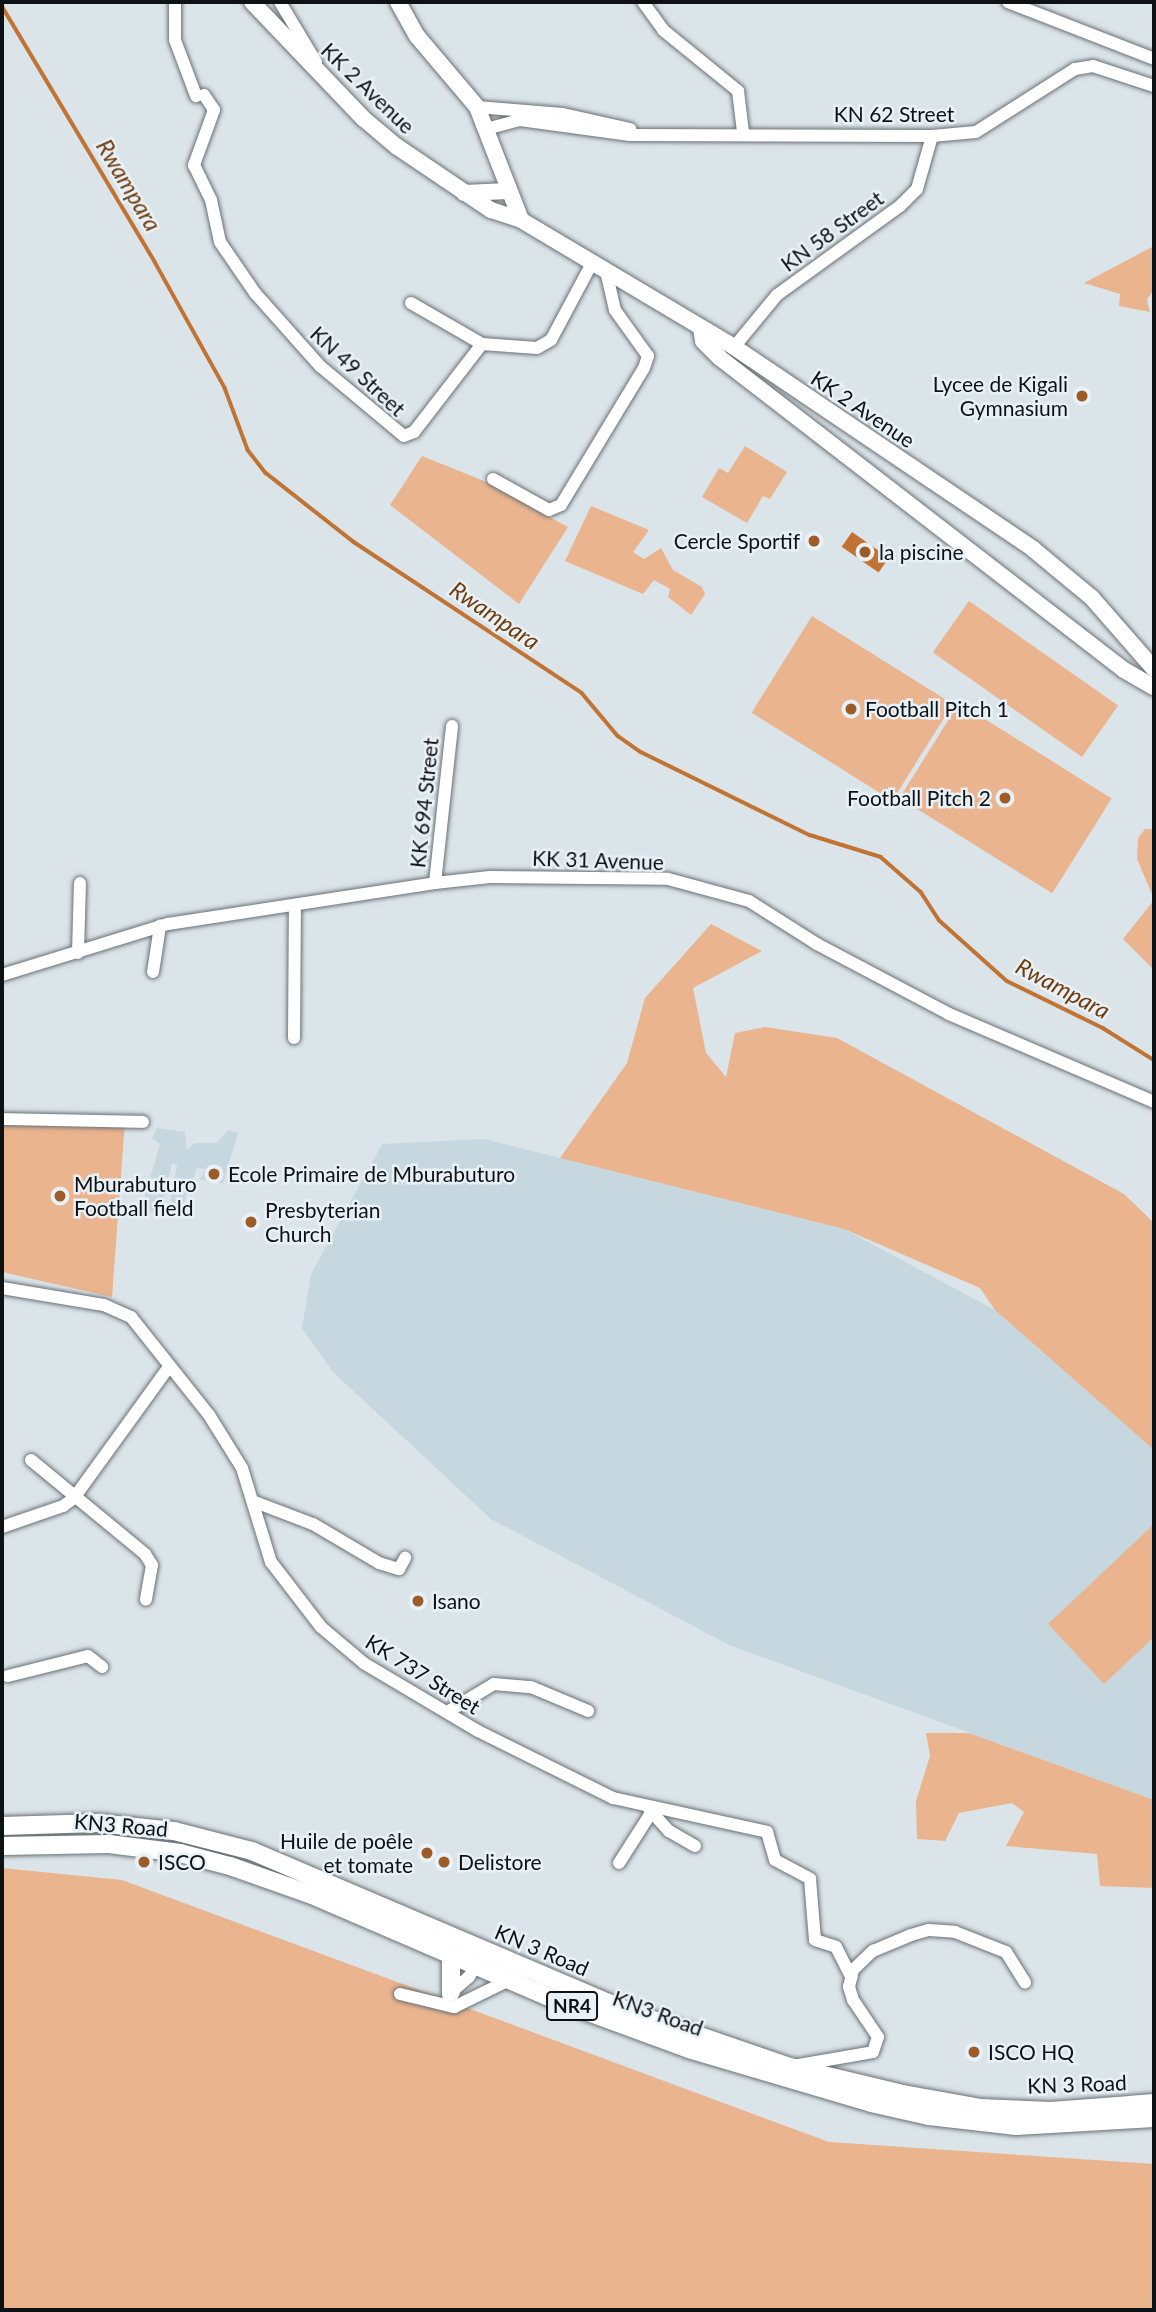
<!DOCTYPE html>
<html>
<head>
<meta charset="utf-8">
<style>
  body { margin:0 }
  #map { position:relative; width:1156px; height:2312px; overflow:hidden; background:#dbe4e9; font-family:Lato,sans-serif }
  div>[style] { position:absolute }
  [style*='--x'] { left:calc(var(--x)*1px); top:calc(var(--y)*1px); width:calc(var(--w)*1px); rotate:calc(var(--a)*1deg) }
  .built>* { inset:0; background:#c6d7e0 }
  .green>* { inset:0; background:#eab48e; transform-origin:0 0 }
  .water>* { inset:0; background:#c17333; transform-origin:0 0 }
  .stream>* { height:3.5px; margin:-1.75px; padding:0 1.75px; transform-origin:1.75px; border-radius:1.75px; background:#c17333 }
  .roads { filter:drop-shadow(0 0 2px #697175) drop-shadow(0 0 2px #697175) }
  .minor>* { height:12px; margin:-6px; padding:0 6px; transform-origin:6px; border-radius:6px; background:#fff }
  .major>* { height:16px; margin:-8px; padding:0 8px; transform-origin:8px; border-radius:8px; background:#fff }
  .highway>* { height:18px; margin:-9px; padding:0 9px; transform-origin:9px; border-radius:9px; background:#fff }
  .dots>* { width:19px; height:19px; translate:-50% -50%; box-sizing:border-box; border:4px solid #e8f1f7; border-radius:50% }
  span { translate:-50% -50%; white-space:nowrap; text-align:center; line-height:1.15; -webkit-text-stroke:5px #e8f1f7; paint-order:stroke }
  .shield-label span { padding:2px 5px; background:#e8f1f7; border:2px solid; border-radius:5px; -webkit-text-stroke-width:0 }
  .shield-label { font-size:19px; color:#0f1214; font-weight:700 }
  .street-label { font-size:21px; color:#0f1214 }
  .poi-label { font-size:21px; color:#0f1214 }
  .right { translate:-100% -50%; text-align:right }
  .left { translate:0 -50%; text-align:left }
  .water-label { font-size:23px; color:#703b0a; font-style:italic }
  .frame { position:absolute; inset:0; border:4px solid #0f1214; pointer-events:none }
</style>
</head>
<body>
<div id="map">
  <div class="built">
    <div style="clip-path:polygon(157px 1128px,185px 1132px,187px 1150px,195px 1143px,217px 1143px,228px 1130px,238px 1133px,223px 1183px,200px 1180px,205px 1169px,197px 1168px,178px 1217px,168px 1214px,177px 1165px,172px 1163px,160px 1214px,141px 1209px,160px 1144px,152px 1138px)"></div>
    <div style="clip-path:polygon(484px 1139px,844px 1229px,995px 1310px,1154px 1450px,1154px 1800px,729px 1645px,491px 1519px,333px 1372px,302px 1328px,311px 1274px,382px 1144px)"></div>
  </div>
  <div class="green">
    <div style="clip-path:polygon(1154px 246px,1154px 290px,1147px 299px,1150px 312px,1119px 306px,1120px 294px,1084px 283px)"></div>
    <div style="clip-path:polygon(745px 446px,787px 472px,770px 499px,763px 496px,747px 523px,702px 497px,719px 468px,728px 473px)"></div>
    <div style="clip-path:polygon(422px 456px,484px 481px,568px 527px,519px 604px,390px 505px)"></div>
    <div style="clip-path:polygon(591px 506px,649px 530px,633px 552px,644px 559px,661px 548px,673px 570px,702px 587px,705px 594px,691px 615px,668px 597px,670px 589px,654px 580px,643px 594px,565px 561px)"></div>
    <div style="left:969px;top:601px;width:182px;height:63px;rotate:35deg"></div>
    <div style="left:812px;top:616px;width:166px;height:114px;rotate:32deg"></div>
    <div style="left:959px;top:703px;width:180px;height:112px;rotate:32deg"></div>
    <div style="clip-path:polygon(1145px 829px,1154px 829px,1154px 899px,1137px 859px,1138px 838px)"></div>
    <div style="clip-path:polygon(1154px 900px,1154px 970px,1123px 939px)"></div>
    <div style="clip-path:polygon(711px 924px,762px 951px,693px 988px,706px 1053px,726px 1077px,735px 1033px,765px 1027px,837px 1038px,1124px 1194px,1154px 1223px,1154px 1450px,995px 1310px,980px 1288px,844px 1229px,560px 1158px,627px 1063px,645px 998px)"></div>
    <div style="clip-path:polygon(2px 1114px,125px 1121px,112px 1297px,2px 1272px)"></div>
    <div style="clip-path:polygon(1154px 1524px,1154px 1637px,1104px 1684px,1048px 1624px)"></div>
    <div style="clip-path:polygon(926px 1733px,969px 1733px,1154px 1800px,1154px 1888px,1100px 1886px,1097px 1854px,1006px 1846px,1024px 1812px,1012px 1803px,959px 1813px,945px 1841px,917px 1839px,916px 1801px,930px 1756px)"></div>
    <div style="clip-path:polygon(2px 1868px,122px 1880px,829px 2142px,1154px 2164px,1154px 2310px,2px 2310px)"></div>
  </div>
  <div class="water">
    <div style="left:852px;top:532px;width:45px;height:18px;rotate:35deg"></div>
  </div>
  <div class="stream">
    <div style="--x:2;--y:6;--w:298;--a:59.1"></div>
    <div style="--x:155;--y:262;--w:144;--a:60.9"></div>
    <div style="--x:225;--y:388;--w:66;--a:69.6"></div>
    <div style="--x:248;--y:450;--w:29;--a:52"></div>
    <div style="--x:266;--y:473;--w:112;--a:38.1"></div>
    <div style="--x:354;--y:542;--w:273;--a:33.5"></div>
    <div style="--x:582;--y:693;--w:56;--a:50.1"></div>
    <div style="--x:618;--y:736;--w:28;--a:35"></div>
    <div style="--x:641;--y:752;--w:188;--a:26.2"></div>
    <div style="--x:810;--y:835;--w:74;--a:17.2"></div>
    <div style="--x:881;--y:857;--w:53;--a:41.2"></div>
    <div style="--x:921;--y:892;--w:33;--a:57"></div>
    <div style="--x:939;--y:920;--w:91;--a:41.9"></div>
    <div style="--x:1007;--y:981;--w:107;--a:26.1"></div>
    <div style="--x:1103;--y:1028;--w:60;--a:32.1"></div>
  </div>
  <div class="roads">
    <div class="minor">
      <div style="--x:175;--y:2;--w:38;--a:90"></div>
      <div style="--x:175;--y:40;--w:60;--a:69.4"></div>
      <div style="--x:280;--y:2;--w:70;--a:59"></div>
      <div style="--x:643;--y:2;--w:34;--a:54"></div>
      <div style="--x:663;--y:30;--w:97;--a:39.1"></div>
      <div style="--x:738;--y:91;--w:41;--a:83"></div>
      <div style="--x:1008;--y:2;--w:157;--a:21.3"></div>
      <div style="--x:204;--y:95;--w:18;--a:56"></div>
      <div style="--x:214;--y:110;--w:59;--a:110"></div>
      <div style="--x:194;--y:165;--w:39;--a:64"></div>
      <div style="--x:211;--y:200;--w:43;--a:77.9"></div>
      <div style="--x:220;--y:242;--w:62;--a:55.5"></div>
      <div style="--x:255;--y:293;--w:98;--a:48.3"></div>
      <div style="--x:320;--y:366;--w:109;--a:39.8"></div>
      <div style="--x:404;--y:436;--w:11;--a:-22"></div>
      <div style="--x:414;--y:432;--w:111;--a:-52.3"></div>
      <div style="--x:482;--y:344;--w:55;--a:4.2"></div>
      <div style="--x:537;--y:348;--w:16;--a:-30"></div>
      <div style="--x:551;--y:340;--w:85;--a:-61.9"></div>
      <div style="--x:477;--y:107;--w:86;--a:4.7"></div>
      <div style="--x:563;--y:114;--w:69;--a:12.6"></div>
      <div style="--x:486;--y:129;--w:35;--a:-15"></div>
      <div style="--x:520;--y:120;--w:111;--a:7.8"></div>
      <div style="--x:630;--y:135;--w:302;--a:0.2"></div>
      <div style="--x:932;--y:136;--w:44;--a:-5.2"></div>
      <div style="--x:976;--y:132;--w:117;--a:-32.5"></div>
      <div style="--x:1075;--y:69;--w:18;--a:-9"></div>
      <div style="--x:1093;--y:66;--w:64;--a:18.2"></div>
      <div style="--x:411;--y:303;--w:82;--a:30"></div>
      <div style="--x:734;--y:347;--w:67;--a:-50.4"></div>
      <div style="--x:777;--y:295;--w:152;--a:-35.9"></div>
      <div style="--x:900;--y:206;--w:24;--a:-45"></div>
      <div style="--x:917;--y:189;--w:55;--a:-74.2"></div>
      <div style="--x:493;--y:479;--w:64;--a:29"></div>
      <div style="--x:549;--y:510;--w:13;--a:-23"></div>
      <div style="--x:561;--y:505;--w:160;--a:-58.8"></div>
      <div style="--x:644;--y:368;--w:13;--a:-72"></div>
      <div style="--x:648;--y:356;--w:57;--a:-125.7"></div>
      <div style="--x:615;--y:310;--w:36;--a:-103"></div>
      <div style="--x:435;--y:883;--w:158;--a:-83.8"></div>
      <div style="--x:78;--y:953;--w:70;--a:-88.4"></div>
      <div style="--x:153;--y:972;--w:47;--a:-81.3"></div>
      <div style="--x:2;--y:975;--w:174;--a:-17.1"></div>
      <div style="--x:168;--y:924;--w:270;--a:-8.7"></div>
      <div style="--x:435;--y:883;--w:55;--a:-6.2"></div>
      <div style="--x:490;--y:877;--w:178;--a:0.6"></div>
      <div style="--x:668;--y:879;--w:84;--a:15.2"></div>
      <div style="--x:749;--y:901;--w:80;--a:32.3"></div>
      <div style="--x:817;--y:944;--w:149;--a:27.9"></div>
      <div style="--x:949;--y:1014;--w:223;--a:23.2"></div>
      <div style="--x:294;--y:1038;--w:132;--a:-89.6"></div>
      <div style="--x:2;--y:1119;--w:141;--a:1.2"></div>
      <div style="--x:2;--y:1288;--w:103;--a:9.5"></div>
      <div style="--x:104;--y:1305;--w:30;--a:24"></div>
      <div style="--x:131;--y:1317;--w:125;--a:51.5"></div>
      <div style="--x:209;--y:1415;--w:62;--a:58.1"></div>
      <div style="--x:242;--y:1468;--w:98;--a:72.9"></div>
      <div style="--x:271;--y:1562;--w:82;--a:52.4"></div>
      <div style="--x:321;--y:1627;--w:57;--a:40.1"></div>
      <div style="--x:365;--y:1664;--w:131;--a:30.7"></div>
      <div style="--x:478;--y:1731;--w:151;--a:26.4"></div>
      <div style="--x:613;--y:1798;--w:158;--a:12.4"></div>
      <div style="--x:767;--y:1832;--w:29;--a:74"></div>
      <div style="--x:775;--y:1860;--w:40;--a:28"></div>
      <div style="--x:810;--y:1879;--w:61;--a:85.3"></div>
      <div style="--x:815;--y:1940;--w:22;--a:18"></div>
      <div style="--x:836;--y:1947;--w:34;--a:63"></div>
      <div style="--x:31;--y:1460;--w:148;--a:39.5"></div>
      <div style="--x:145;--y:1554;--w:13;--a:58"></div>
      <div style="--x:152;--y:1565;--w:35;--a:100"></div>
      <div style="--x:255;--y:1502;--w:62;--a:20.8"></div>
      <div style="--x:313;--y:1524;--w:77;--a:30.6"></div>
      <div style="--x:379;--y:1563;--w:21;--a:17"></div>
      <div style="--x:399;--y:1569;--w:13;--a:-61"></div>
      <div style="--x:2;--y:1527;--w:65;--a:-19"></div>
      <div style="--x:63;--y:1506;--w:14;--a:-36"></div>
      <div style="--x:74;--y:1498;--w:162;--a:-54.1"></div>
      <div style="--x:8;--y:1676;--w:82;--a:-14"></div>
      <div style="--x:88;--y:1656;--w:18;--a:38"></div>
      <div style="--x:449;--y:1711;--w:52;--a:-31"></div>
      <div style="--x:494;--y:1684;--w:37;--a:5"></div>
      <div style="--x:531;--y:1687;--w:62;--a:22.8"></div>
      <div style="--x:649;--y:1809;--w:30;--a:48"></div>
      <div style="--x:669;--y:1831;--w:30;--a:30"></div>
      <div style="--x:619;--y:1863;--w:59;--a:-57.4"></div>
      <div style="--x:400;--y:1994;--w:56;--a:13.5"></div>
      <div style="--x:454;--y:2007;--w:59;--a:-26.1"></div>
      <div style="--x:507;--y:1981;--w:19;--a:-58"></div>
      <div style="--x:448;--y:1995;--w:28;--a:-41"></div>
      <div style="--x:469;--y:1977;--w:21;--a:-59"></div>
      <div style="--x:793;--y:2066;--w:81;--a:-9.9"></div>
      <div style="--x:873;--y:2052;--w:16;--a:-72"></div>
      <div style="--x:878;--y:2037;--w:45;--a:-124"></div>
      <div style="--x:853;--y:2000;--w:14;--a:-107"></div>
      <div style="--x:849;--y:1987;--w:17;--a:-77"></div>
      <div style="--x:853;--y:1970;--w:28;--a:-44"></div>
      <div style="--x:873;--y:1951;--w:41;--a:-22.8"></div>
      <div style="--x:911;--y:1935;--w:19;--a:-16"></div>
      <div style="--x:929;--y:1930;--w:26;--a:4"></div>
      <div style="--x:955;--y:1932;--w:55;--a:21.4"></div>
      <div style="--x:1006;--y:1952;--w:36;--a:58"></div>
    </div>
    <div class="major">
      <div style="--x:252;--y:2;--w:162;--a:46.3"></div>
      <div style="--x:364;--y:119;--w:42;--a:40.2"></div>
      <div style="--x:396;--y:146;--w:115;--a:34"></div>
      <div style="--x:491;--y:210;--w:32;--a:18"></div>
      <div style="--x:398;--y:2;--w:39;--a:61"></div>
      <div style="--x:417;--y:36;--w:93;--a:49.8"></div>
      <div style="--x:477;--y:107;--w:121;--a:68.7"></div>
      <div style="--x:521;--y:220;--w:248;--a:30.8"></div>
      <div style="--x:734;--y:347;--w:361;--a:34"></div>
      <div style="--x:1033;--y:549;--w:77;--a:39.7"></div>
      <div style="--x:1092;--y:598;--w:94;--a:48.9"></div>
      <div style="--x:464;--y:193;--w:44;--a:-2.6"></div>
      <div style="--x:701;--y:328;--w:13;--a:81"></div>
      <div style="--x:703;--y:341;--w:24;--a:45"></div>
      <div style="--x:720;--y:358;--w:510;--a:37.68"></div>
      <div style="--x:1124;--y:670;--w:34;--a:30"></div>
    </div>
    <div class="highway">
      <div style="--x:2;--y:1826;--w:96;--a:-1.8"></div>
      <div style="--x:98;--y:1823;--w:76;--a:6"></div>
      <div style="--x:174;--y:1831;--w:81;--a:14.4"></div>
      <div style="--x:252;--y:1851;--w:411;--a:23.1"></div>
      <div style="--x:630;--y:2012;--w:169;--a:19"></div>
      <div style="--x:790;--y:2067;--w:116;--a:13.4"></div>
      <div style="--x:903;--y:2094;--w:78;--a:10.3"></div>
      <div style="--x:980;--y:2108;--w:71;--a:2.4"></div>
      <div style="--x:1051;--y:2111;--w:103;--a:-4.4"></div>
      <div style="--x:2;--y:1846;--w:107;--a:-1.1"></div>
      <div style="--x:109;--y:1844;--w:72;--a:7.2"></div>
      <div style="--x:180;--y:1853;--w:52;--a:14.6"></div>
      <div style="--x:230;--y:1866;--w:87;--a:19.5"></div>
      <div style="--x:312;--y:1895;--w:268;--a:23.3"></div>
      <div style="--x:558;--y:2001;--w:140;--a:20.1"></div>
      <div style="--x:689;--y:2049;--w:190;--a:16.5"></div>
      <div style="--x:871;--y:2103;--w:59;--a:12.6"></div>
      <div style="--x:929;--y:2116;--w:88;--a:6.6"></div>
      <div style="--x:1016;--y:2126;--w:138;--a:-3.3"></div>
      <div style="--x:451;--y:1959;--w:33;--a:90"></div>
    </div>
  </div>
  <div class="dots">
    <div style="left:1082px;top:396px;background:#9d5c27"></div>
    <div style="left:814px;top:541px;background:#9d5c27"></div>
    <div style="left:865px;top:552px;background:#9d5c27"></div>
    <div style="left:851px;top:709px;background:#9d5c27"></div>
    <div style="left:1005px;top:798px;background:#9d5c27"></div>
    <div style="left:214px;top:1174px;background:#9d5c27"></div>
    <div style="left:60px;top:1196px;background:#9d5c27"></div>
    <div style="left:251px;top:1222px;background:#9d5c27"></div>
    <div style="left:418px;top:1601px;background:#9d5c27"></div>
    <div style="left:427px;top:1853px;background:#9d5c27"></div>
    <div style="left:144px;top:1862px;background:#9d5c27"></div>
    <div style="left:444px;top:1862px;background:#9d5c27"></div>
    <div style="left:974px;top:2052px;background:#9d5c27"></div>
  </div>
  <div class="shield-label">
    <span style="left:572px;top:2006px">NR4</span>
  </div>
  <div class="street-label">
    <span style="left:368px;top:88px;rotate:44deg">KK 2 Avenue</span>
    <span style="left:894px;top:114px">KN 62 Street</span>
    <span style="left:832px;top:231px;rotate:-36deg">KN 58 Street</span>
    <span style="left:358px;top:371px;rotate:43deg">KN 49 Street</span>
    <span style="left:863px;top:409px;rotate:34deg">KK 2 Avenue</span>
    <span style="left:424px;top:803px;rotate:-84deg">KK 694 Street</span>
    <span style="left:598px;top:860px;rotate:2deg">KK 31 Avenue</span>
    <span style="left:423px;top:1674px;rotate:32deg">KK 737 Street</span>
    <span style="left:121px;top:1825px;rotate:5deg">KN3 Road</span>
    <span style="left:542px;top:1950px;rotate:23deg">KN 3 Road</span>
    <span style="left:658px;top:2013px;rotate:20deg">KN3 Road</span>
    <span style="left:1077px;top:2084px;rotate:-2deg">KN 3 Road</span>
  </div>
  <div class="poi-label">
    <span class="right" style="left:1068px;top:396px">Lycee de Kigali<br>Gymnasium</span>
    <span class="right" style="left:800px;top:541px">Cercle Sportif</span>
    <span class="left" style="left:879px;top:552px">la piscine</span>
    <span class="left" style="left:865px;top:709px">Football Pitch 1</span>
    <span class="right" style="left:991px;top:798px">Football Pitch 2</span>
    <span class="left" style="left:228px;top:1174px">Ecole Primaire de Mburabuturo</span>
    <span class="left" style="left:74px;top:1196px">Mburabuturo<br>Football field</span>
    <span class="left" style="left:265px;top:1222px">Presbyterian<br>Church</span>
    <span class="left" style="left:432px;top:1601px">Isano</span>
    <span class="right" style="left:413px;top:1853px">Huile de poêle<br>et tomate</span>
    <span class="left" style="left:158px;top:1862px">ISCO</span>
    <span class="left" style="left:458px;top:1862px">Delistore</span>
    <span class="left" style="left:988px;top:2052px">ISCO HQ</span>
  </div>
  <div class="water-label">
    <span style="left:129px;top:185px;rotate:59deg">Rwampara</span>
    <span style="left:495px;top:615px;rotate:34deg">Rwampara</span>
    <span style="left:1063px;top:988px;rotate:28deg">Rwampara</span>
  </div>
  <div class="frame"></div>
</div>
</body>
</html>
